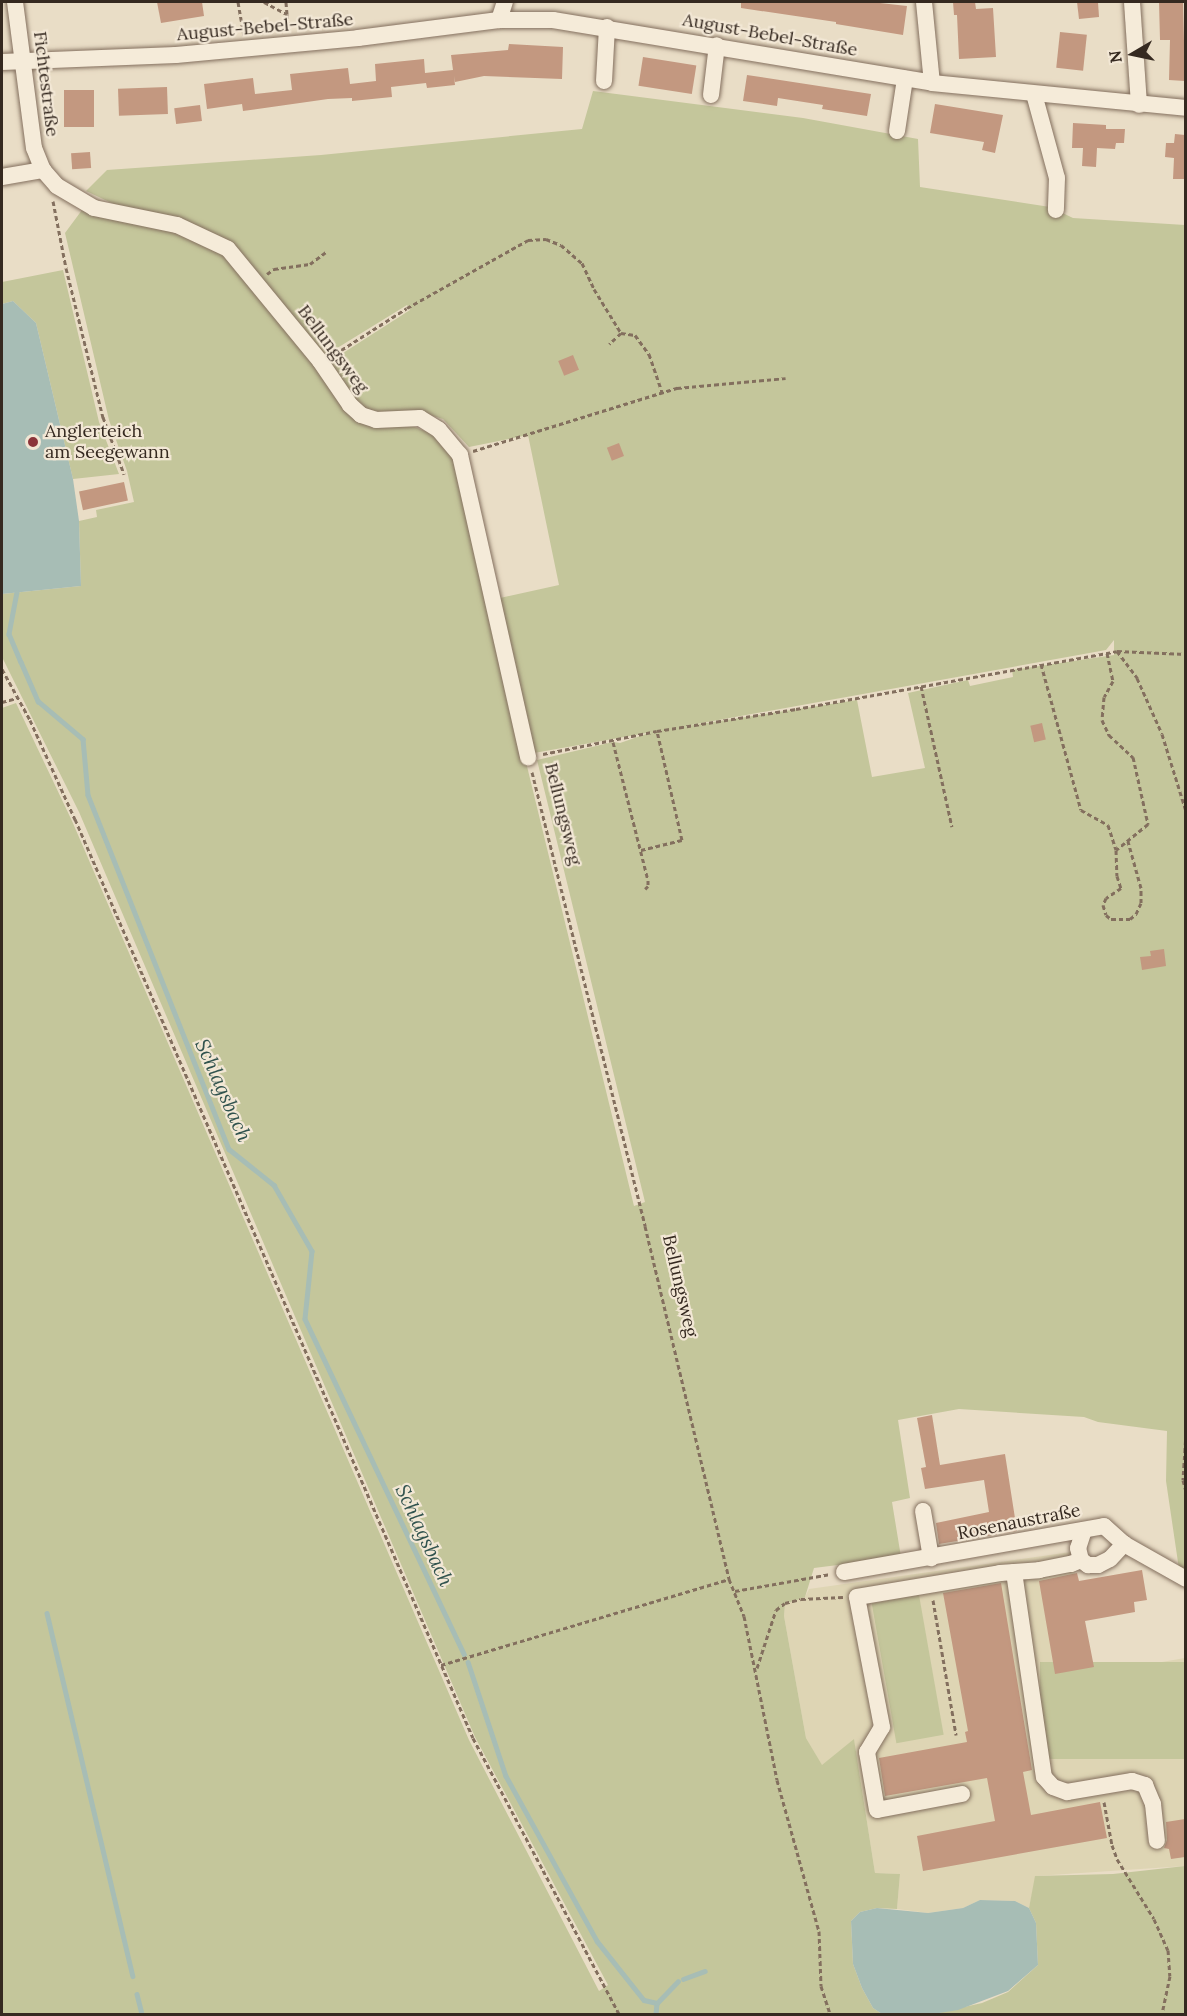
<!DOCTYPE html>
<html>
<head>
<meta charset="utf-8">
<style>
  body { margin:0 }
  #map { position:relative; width:1187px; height:2016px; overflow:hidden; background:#e9ddc6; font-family:Lora,serif }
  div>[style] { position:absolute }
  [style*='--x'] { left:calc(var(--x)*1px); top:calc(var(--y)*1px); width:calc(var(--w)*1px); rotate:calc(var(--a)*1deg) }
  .farmland>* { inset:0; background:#ded5b4 }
  .green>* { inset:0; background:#c4c69b; transform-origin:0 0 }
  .water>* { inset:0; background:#a7bdb5 }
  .stream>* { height:4.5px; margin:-2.25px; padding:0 2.25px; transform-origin:2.25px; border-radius:2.25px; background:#a7bdb5 }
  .building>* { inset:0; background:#c39880; transform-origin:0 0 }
  .path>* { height:3px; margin-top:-1.5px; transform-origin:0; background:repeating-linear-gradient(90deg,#836f5e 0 4.5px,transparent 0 7.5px) }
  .roads { filter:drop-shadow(0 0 2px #836f5e) drop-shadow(0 0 2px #836f5e) }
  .minor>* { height:16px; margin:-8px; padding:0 8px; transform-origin:8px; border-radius:8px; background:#f5ebd9 }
  .dots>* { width:16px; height:16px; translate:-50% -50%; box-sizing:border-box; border:3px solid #f2e7d5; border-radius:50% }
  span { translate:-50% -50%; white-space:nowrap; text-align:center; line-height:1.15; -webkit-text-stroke:4.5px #f2e7d5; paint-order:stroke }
  .street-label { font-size:18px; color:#352920 }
  .poi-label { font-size:18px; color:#352920 }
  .left { translate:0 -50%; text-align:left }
  .water-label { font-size:20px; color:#31534e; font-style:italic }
  .frame { position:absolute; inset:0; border:3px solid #352920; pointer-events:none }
  .north { position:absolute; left:1103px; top:24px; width:60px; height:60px; -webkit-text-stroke:4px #f2e7d5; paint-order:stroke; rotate:261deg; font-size:16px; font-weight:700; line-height:24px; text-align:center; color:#352920 }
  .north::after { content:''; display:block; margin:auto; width:21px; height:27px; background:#352920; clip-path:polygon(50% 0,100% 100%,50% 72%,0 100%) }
</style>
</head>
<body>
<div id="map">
  <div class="farmland">
    <div style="clip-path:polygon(1071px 1552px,1093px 1674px,1185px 1658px,1185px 1866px,1036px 1876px,1029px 1908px,1015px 1901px,980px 1900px,963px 1908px,928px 1913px,897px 1909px,900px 1874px,875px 1873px,854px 1740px,822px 1766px,806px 1738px,784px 1616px,785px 1604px,805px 1597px,809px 1589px)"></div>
  </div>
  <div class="green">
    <div style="clip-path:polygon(evenodd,593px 91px,803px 118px,918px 139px,920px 187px,1050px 207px,1073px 218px,1185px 225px,1185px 1573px,1179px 1569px,1166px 1481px,1167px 1431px,1098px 1422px,1084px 1417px,959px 1409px,898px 1420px,910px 1498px,892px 1502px,901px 1557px,814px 1568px,805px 1597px,785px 1604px,784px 1616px,806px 1738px,822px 1765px,854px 1739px,875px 1873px,900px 1874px,897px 1909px,877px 1908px,860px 1912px,851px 1921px,853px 1964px,862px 1988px,873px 2008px,882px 2014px,2px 2014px,2px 708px,16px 703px,72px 821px,469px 1740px,599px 1991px,608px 1985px,475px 1737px,79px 812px,2px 657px,2px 594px,81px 586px,79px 521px,97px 517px,96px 510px,134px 502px,127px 471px,109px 420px,65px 233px,82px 210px,174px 232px,225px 255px,314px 363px,347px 412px,412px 426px,435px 435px,454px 455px,525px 758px,634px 1206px,645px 1202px,537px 760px,613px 742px,620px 743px,652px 732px,534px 753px,500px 598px,559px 585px,528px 435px,469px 447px,443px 419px,426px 414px,373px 414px,363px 409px,326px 364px,410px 310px,407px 305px,321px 358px,233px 245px,118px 206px,86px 191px,107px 170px,321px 155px,582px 129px,593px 91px,1114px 640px,1114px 655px,1012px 670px,1013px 677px,970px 686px,968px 680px,908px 693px,925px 768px,872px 777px,857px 700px,680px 727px,1106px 650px,1114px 640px)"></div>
    <div style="clip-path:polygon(63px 270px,99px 422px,119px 474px,73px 479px,36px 323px,13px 301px,2px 304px,2px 282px)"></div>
    <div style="left:919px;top:1595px;width:142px;height:48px;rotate:80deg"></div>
    <div style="left:1185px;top:1662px;width:97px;height:145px;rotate:90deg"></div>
    <div style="clip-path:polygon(1185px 1866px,1185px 2014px,933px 2014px,982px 2003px,1008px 1992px,1038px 1965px,1036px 1923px,1029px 1908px,1035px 1876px,1113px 1874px)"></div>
  </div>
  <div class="water">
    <div style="clip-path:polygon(13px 301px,36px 323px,73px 479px,79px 521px,81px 586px,2px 594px,2px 304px)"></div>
    <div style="clip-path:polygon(980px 1900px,1015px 1901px,1029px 1908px,1036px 1923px,1038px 1965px,1008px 1991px,958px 2010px,933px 2014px,882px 2014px,873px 2008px,862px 1988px,853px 1964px,851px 1921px,860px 1912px,877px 1908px,928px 1913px,963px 1908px)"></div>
  </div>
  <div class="stream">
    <div style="--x:17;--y:592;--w:43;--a:100.8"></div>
    <div style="--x:9;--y:634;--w:30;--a:67"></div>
    <div style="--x:21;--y:662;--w:43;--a:66.4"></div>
    <div style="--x:38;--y:701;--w:59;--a:40.2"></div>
    <div style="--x:83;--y:739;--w:56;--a:84.9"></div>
    <div style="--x:88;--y:795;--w:381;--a:68.3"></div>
    <div style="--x:229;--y:1149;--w:58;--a:38.7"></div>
    <div style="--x:274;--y:1185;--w:76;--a:60.1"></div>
    <div style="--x:312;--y:1251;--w:68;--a:95.9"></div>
    <div style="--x:305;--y:1319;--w:371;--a:64.6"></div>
    <div style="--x:47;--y:1613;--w:373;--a:76.7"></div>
    <div style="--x:468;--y:1662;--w:120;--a:71.6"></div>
    <div style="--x:506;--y:1776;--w:188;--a:61.1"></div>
    <div style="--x:597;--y:1941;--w:75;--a:51.5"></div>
    <div style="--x:644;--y:2000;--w:13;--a:13"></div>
    <div style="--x:657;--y:2003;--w:11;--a:95"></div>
    <div style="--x:683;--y:1979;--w:23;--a:-20"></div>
    <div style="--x:137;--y:1994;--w:21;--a:76"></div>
    <div style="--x:657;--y:2003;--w:30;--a:-46"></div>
  </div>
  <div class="building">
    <div style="clip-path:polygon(157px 2px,202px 2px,204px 16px,161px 23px)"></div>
    <div style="clip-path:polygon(741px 2px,871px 2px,907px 6px,903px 35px,836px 24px,836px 22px,741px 8px)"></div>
    <div style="clip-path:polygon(953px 2px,975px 2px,976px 9px,993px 8px,996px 57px,959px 59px,957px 15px,954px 15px)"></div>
    <div style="clip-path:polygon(1077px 2px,1098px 2px,1099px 17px,1079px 19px)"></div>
    <div style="clip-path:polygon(1159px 2px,1183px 2px,1185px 81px,1169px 80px,1170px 40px,1160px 40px)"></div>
    <div style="left:1060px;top:32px;width:27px;height:36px;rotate:6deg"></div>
    <div style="clip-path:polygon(509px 44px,563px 47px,562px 79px,484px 76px,455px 82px,454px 76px,455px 85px,427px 88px,426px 83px,391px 87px,392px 97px,352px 101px,352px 98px,328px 99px,243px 111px,242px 104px,207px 109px,204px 84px,253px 78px,255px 94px,292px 90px,290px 74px,348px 68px,350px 84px,376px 81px,375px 64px,424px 59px,425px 73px,453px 70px,451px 55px,508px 50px)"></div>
    <div style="left:643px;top:57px;width:54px;height:29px;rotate:9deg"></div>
    <div style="clip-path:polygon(747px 75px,871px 94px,867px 116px,822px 109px,823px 105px,778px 98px,777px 106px,743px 101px)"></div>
    <div style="left:167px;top:87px;width:27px;height:49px;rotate:88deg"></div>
    <div style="left:64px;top:90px;width:30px;height:37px"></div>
    <div style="clip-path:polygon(935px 104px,1003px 115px,995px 153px,982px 150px,984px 142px,930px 133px)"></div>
    <div style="left:200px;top:105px;width:16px;height:26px;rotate:83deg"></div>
    <div style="clip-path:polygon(1073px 123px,1106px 125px,1106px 129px,1125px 129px,1124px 143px,1116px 143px,1115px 149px,1097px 148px,1096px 167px,1082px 166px,1083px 148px,1072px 148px)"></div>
    <div style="clip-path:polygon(1175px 134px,1185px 135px,1185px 179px,1173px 179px,1174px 158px,1165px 157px,1166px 143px,1174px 143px)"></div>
    <div style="left:90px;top:152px;width:16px;height:19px;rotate:86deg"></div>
    <div style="left:573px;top:355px;width:16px;height:16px;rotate:68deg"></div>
    <div style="left:619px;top:443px;width:14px;height:13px;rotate:69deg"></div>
    <div style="left:124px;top:482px;width:19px;height:46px;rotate:78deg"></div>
    <div style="left:1042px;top:723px;width:17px;height:12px;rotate:77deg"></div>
    <div style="clip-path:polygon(1164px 949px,1166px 966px,1142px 970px,1140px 957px,1151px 956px,1150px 951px)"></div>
    <div style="clip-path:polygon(932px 1415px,940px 1465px,1005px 1454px,1017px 1531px,939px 1544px,936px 1523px,989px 1512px,984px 1480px,925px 1489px,921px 1468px,926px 1467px,917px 1418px)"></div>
    <div style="clip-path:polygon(1142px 1570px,1147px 1600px,1134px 1602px,1135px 1612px,1085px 1621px,1094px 1667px,1055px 1674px,1039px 1581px,1077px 1573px,1079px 1581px)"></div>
    <div style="clip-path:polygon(1001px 1583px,1032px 1770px,1023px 1772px,1031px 1815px,1100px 1802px,1107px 1838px,923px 1871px,917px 1836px,995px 1821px,987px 1778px,885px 1796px,879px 1758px,967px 1742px,965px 1732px,968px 1731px,943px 1593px)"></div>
    <div style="clip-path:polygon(1185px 1819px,1185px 1857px,1171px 1859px,1169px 1849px,1164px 1848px,1167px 1840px,1166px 1822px)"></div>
  </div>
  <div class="path">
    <div style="--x:238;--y:2;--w:34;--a:80"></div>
    <div style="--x:264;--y:2;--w:26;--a:28"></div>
    <div style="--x:287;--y:14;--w:12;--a:-95"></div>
    <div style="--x:287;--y:14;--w:16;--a:83"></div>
    <div style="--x:53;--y:201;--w:68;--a:79"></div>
    <div style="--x:66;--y:268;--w:154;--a:76.1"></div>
    <div style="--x:103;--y:417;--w:61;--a:69.8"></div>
    <div style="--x:267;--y:274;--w:9;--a:-36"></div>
    <div style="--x:274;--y:269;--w:36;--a:-8"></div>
    <div style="--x:310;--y:264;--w:20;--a:-37"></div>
    <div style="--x:621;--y:333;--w:14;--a:8"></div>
    <div style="--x:635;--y:335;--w:24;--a:54"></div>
    <div style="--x:649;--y:354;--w:40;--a:71.1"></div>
    <div style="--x:335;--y:354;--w:85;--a:-32.6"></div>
    <div style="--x:407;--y:308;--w:139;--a:-29.3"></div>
    <div style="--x:528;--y:240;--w:18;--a:-3"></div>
    <div style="--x:546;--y:239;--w:16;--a:22"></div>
    <div style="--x:561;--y:245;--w:28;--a:41"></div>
    <div style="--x:582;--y:263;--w:29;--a:65"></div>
    <div style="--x:594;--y:289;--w:52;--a:58.5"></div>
    <div style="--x:621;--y:333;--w:16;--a:137"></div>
    <div style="--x:473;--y:451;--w:214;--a:-17.2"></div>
    <div style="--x:677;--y:388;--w:109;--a:-5.2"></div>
    <div style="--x:1117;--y:651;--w:34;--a:53"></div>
    <div style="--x:1137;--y:678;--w:61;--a:65.9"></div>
    <div style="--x:1162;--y:734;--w:81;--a:72.7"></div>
    <div style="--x:1107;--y:653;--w:29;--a:78"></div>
    <div style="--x:1113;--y:681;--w:18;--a:119"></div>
    <div style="--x:1104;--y:697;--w:23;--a:95"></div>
    <div style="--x:1102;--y:720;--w:17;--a:65"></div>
    <div style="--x:1109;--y:735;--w:33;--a:43"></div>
    <div style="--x:1133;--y:757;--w:69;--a:77.4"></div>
    <div style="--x:1148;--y:824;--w:41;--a:140.9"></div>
    <div style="--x:1116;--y:850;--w:26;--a:88"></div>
    <div style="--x:1117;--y:876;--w:13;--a:72"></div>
    <div style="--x:1121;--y:888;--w:18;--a:146"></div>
    <div style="--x:1106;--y:898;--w:8;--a:113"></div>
    <div style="--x:1103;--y:905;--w:10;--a:73"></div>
    <div style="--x:1106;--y:915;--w:6;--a:39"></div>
    <div style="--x:1111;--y:919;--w:19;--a:0"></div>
    <div style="--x:1130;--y:919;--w:8;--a:-40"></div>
    <div style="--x:1136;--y:914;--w:12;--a:-66"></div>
    <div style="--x:1141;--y:903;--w:15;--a:-90"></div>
    <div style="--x:1141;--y:888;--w:49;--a:-105.5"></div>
    <div style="--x:1041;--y:664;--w:151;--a:74.7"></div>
    <div style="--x:1081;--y:810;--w:31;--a:29"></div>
    <div style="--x:1108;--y:825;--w:26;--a:72"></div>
    <div style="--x:2;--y:669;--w:58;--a:61.2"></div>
    <div style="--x:30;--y:720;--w:109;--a:65.6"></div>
    <div style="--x:75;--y:819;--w:1001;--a:66.58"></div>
    <div style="--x:473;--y:1738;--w:312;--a:62.1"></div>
    <div style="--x:921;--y:686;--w:144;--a:77.6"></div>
    <div style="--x:2;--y:702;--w:16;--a:-15"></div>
    <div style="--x:613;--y:742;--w:142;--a:75.8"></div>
    <div style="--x:648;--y:880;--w:6;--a:90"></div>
    <div style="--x:648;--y:886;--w:4;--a:135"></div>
    <div style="--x:543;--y:754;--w:116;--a:-11.4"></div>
    <div style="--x:657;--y:731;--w:141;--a:-9"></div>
    <div style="--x:796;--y:709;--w:326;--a:-10.2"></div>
    <div style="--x:1117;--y:651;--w:69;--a:2.5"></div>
    <div style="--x:532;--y:772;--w:468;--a:76"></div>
    <div style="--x:645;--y:1226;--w:363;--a:76.6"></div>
    <div style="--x:729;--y:1579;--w:40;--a:68"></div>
    <div style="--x:744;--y:1616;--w:167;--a:78.6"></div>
    <div style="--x:777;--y:1780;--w:157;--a:74.5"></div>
    <div style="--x:819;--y:1931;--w:55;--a:87.9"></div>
    <div style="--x:821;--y:1986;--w:29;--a:72"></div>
    <div style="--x:641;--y:850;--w:42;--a:-13.7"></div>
    <div style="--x:682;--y:840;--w:112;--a:-102.9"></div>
    <div style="--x:1186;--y:1433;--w:47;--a:93.7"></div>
    <div style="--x:1183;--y:1480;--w:11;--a:75"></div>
    <div style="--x:735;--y:1591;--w:97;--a:-10.1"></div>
    <div style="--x:933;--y:1600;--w:137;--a:80.3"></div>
    <div style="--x:441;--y:1665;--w:301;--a:-16.6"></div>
    <div style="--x:757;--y:1668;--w:61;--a:-71.9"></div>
    <div style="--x:776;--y:1610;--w:11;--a:-38"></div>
    <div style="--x:785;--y:1603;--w:16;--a:-14"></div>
    <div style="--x:801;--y:1599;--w:42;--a:-2.7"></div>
    <div style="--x:1104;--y:1802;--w:44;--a:79.5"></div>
    <div style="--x:1112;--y:1845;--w:15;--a:70"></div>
    <div style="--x:1117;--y:1859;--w:70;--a:58.3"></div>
    <div style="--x:1154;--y:1919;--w:34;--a:66"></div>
    <div style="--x:1168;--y:1950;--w:26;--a:86"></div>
    <div style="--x:1170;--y:1976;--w:39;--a:102"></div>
  </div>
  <div class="roads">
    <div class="minor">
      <div style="--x:15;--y:2;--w:147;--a:82.6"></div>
      <div style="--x:34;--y:148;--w:24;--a:68"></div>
      <div style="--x:43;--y:170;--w:21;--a:49"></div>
      <div style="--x:57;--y:186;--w:43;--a:30.7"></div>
      <div style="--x:94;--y:208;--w:85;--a:11.6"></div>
      <div style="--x:177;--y:225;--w:56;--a:25.2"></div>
      <div style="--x:228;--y:249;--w:145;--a:50.6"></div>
      <div style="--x:320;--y:361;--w:53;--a:55.7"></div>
      <div style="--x:350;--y:405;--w:15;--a:42"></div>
      <div style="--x:361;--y:415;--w:16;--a:18"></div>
      <div style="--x:376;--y:420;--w:44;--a:-2.6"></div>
      <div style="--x:420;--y:418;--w:22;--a:32"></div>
      <div style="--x:439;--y:430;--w:33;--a:50"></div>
      <div style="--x:460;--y:455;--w:310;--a:77.3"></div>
      <div style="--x:924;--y:2;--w:81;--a:84.4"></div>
      <div style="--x:1132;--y:2;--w:103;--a:86.1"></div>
      <div style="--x:499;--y:20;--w:19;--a:-72"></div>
      <div style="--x:2;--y:62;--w:174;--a:-2.3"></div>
      <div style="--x:176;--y:55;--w:183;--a:-5.3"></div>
      <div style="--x:358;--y:38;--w:142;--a:-7.3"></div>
      <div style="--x:499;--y:20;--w:54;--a:0"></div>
      <div style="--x:553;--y:20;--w:384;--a:9.4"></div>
      <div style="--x:932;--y:83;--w:255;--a:5.6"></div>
      <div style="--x:604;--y:81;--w:54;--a:-86.8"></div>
      <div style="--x:1034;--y:94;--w:87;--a:74.7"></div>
      <div style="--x:1057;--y:178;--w:32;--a:92"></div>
      <div style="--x:711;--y:95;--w:50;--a:-83.2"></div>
      <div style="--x:897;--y:131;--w:53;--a:-81.3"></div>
      <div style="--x:2;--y:177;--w:42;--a:-9.7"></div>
      <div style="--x:923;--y:1511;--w:48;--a:80.3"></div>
      <div style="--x:1084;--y:1530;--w:19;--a:108"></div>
      <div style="--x:1078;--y:1548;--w:12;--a:76"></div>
      <div style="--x:1081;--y:1560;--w:9;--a:36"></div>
      <div style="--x:1088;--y:1565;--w:10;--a:0"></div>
      <div style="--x:1098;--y:1565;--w:13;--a:-27"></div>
      <div style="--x:1110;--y:1559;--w:21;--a:-47"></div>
      <div style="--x:844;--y:1572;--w:264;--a:-10"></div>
      <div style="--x:1104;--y:1526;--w:27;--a:42"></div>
      <div style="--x:1124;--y:1544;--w:71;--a:29.4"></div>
      <div style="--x:1014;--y:1572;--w:207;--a:81.7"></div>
      <div style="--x:1044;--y:1777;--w:13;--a:48"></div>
      <div style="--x:1053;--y:1787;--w:15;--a:20"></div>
      <div style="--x:1067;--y:1792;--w:66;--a:-9.6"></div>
      <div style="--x:1132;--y:1781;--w:14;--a:17"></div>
      <div style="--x:1145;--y:1785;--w:21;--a:67"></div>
      <div style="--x:1153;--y:1804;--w:37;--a:84"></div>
      <div style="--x:962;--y:1794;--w:86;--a:169.3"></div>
      <div style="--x:877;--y:1810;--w:59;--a:-99.8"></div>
      <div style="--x:867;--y:1752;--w:29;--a:-59"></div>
      <div style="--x:882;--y:1727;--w:132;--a:-100.9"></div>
      <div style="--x:857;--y:1597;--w:145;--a:-9.5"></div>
      <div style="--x:1000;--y:1573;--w:39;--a:-4"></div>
      <div style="--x:1039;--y:1570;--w:33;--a:-11"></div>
      <div style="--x:1071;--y:1564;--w:11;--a:-22"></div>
    </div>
  </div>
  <div class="dots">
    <div style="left:33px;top:442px;background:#8b343a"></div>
  </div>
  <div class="street-label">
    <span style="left:265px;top:27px;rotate:-5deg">August-Bebel-Straße</span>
    <span style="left:770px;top:35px;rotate:10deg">August-Bebel-Straße</span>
    <span style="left:46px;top:84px;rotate:83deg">Fichtestraße</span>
    <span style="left:333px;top:349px;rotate:53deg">Bellungsweg</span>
    <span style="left:563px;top:814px;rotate:76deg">Bellungsweg</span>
    <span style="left:680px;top:1286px;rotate:77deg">Bellungsweg</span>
    <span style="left:1019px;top:1522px;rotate:-11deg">Rosenaustraße</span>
  </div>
  <div class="poi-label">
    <span class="left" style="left:45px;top:442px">Anglerteich<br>am Seegewann</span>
  </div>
  <div class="water-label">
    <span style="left:224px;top:1090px;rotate:66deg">Schlagsbach</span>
    <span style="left:425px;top:1535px;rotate:65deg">Schlagsbach</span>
  </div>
  <div class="frame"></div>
  <div class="north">N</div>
</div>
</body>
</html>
